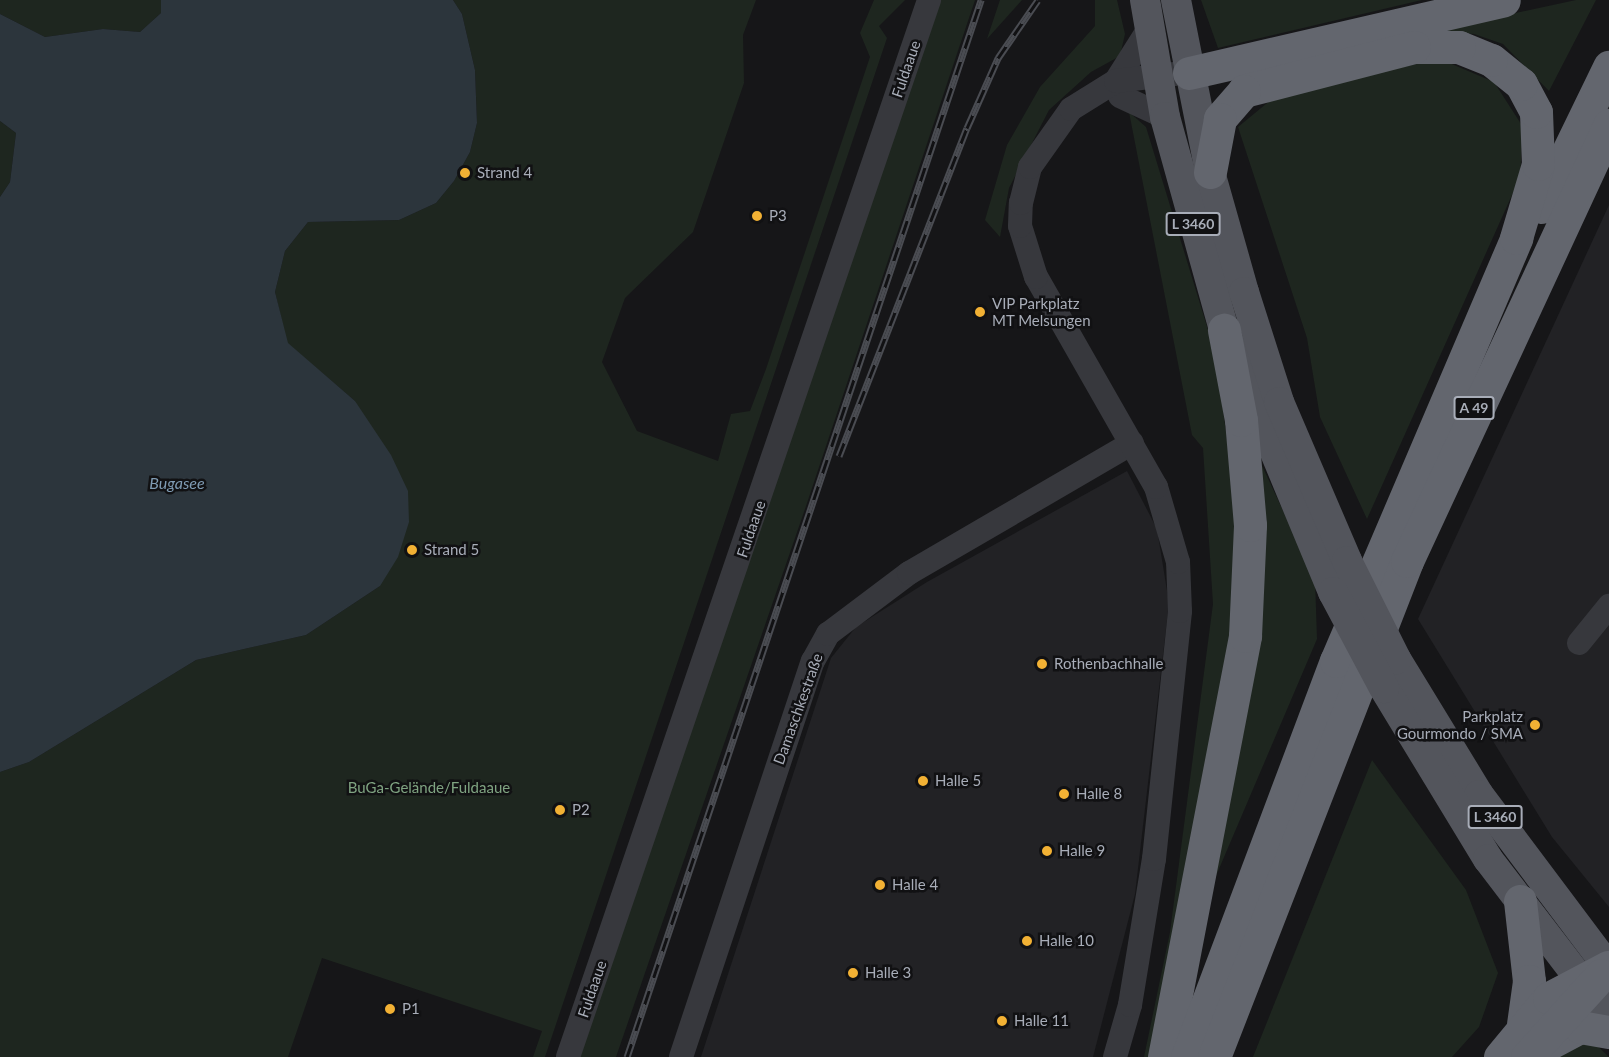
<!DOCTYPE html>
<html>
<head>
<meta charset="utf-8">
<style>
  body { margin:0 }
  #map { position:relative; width:1609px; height:1057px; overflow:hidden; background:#161618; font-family:Lato,sans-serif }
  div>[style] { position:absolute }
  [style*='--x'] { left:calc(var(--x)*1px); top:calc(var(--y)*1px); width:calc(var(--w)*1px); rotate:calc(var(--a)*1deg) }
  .built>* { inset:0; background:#222225 }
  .green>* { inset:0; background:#1e261f }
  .water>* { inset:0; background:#2c353c }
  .minor>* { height:24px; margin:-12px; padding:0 12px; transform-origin:12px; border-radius:12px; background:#37383d }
  .major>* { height:30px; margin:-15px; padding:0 15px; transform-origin:15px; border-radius:15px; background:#53555c }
  .highway>* { height:33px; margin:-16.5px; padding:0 16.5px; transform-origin:16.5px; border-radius:16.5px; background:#63666e }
  .rail>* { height:7px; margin-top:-3.5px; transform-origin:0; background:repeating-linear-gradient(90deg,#111113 0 14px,#4a4c52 0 28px); box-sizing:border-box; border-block:2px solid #4a4c52 }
  .major-bridge>* { height:30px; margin:-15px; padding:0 15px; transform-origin:15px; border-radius:15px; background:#53555c }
  .dots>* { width:16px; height:16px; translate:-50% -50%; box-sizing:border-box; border:3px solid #111113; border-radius:50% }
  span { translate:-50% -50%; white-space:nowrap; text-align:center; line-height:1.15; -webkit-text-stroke:5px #111113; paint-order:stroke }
  .shield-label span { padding:2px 4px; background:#111113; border:2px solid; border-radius:4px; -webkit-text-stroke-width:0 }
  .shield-label { font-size:14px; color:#a8adb8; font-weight:700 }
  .street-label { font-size:15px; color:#a8adb8 }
  .poi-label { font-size:15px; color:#a8adb8 }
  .left { translate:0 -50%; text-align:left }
  .right { translate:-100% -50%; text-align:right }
  .park-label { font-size:15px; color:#7fa381 }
  .water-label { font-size:16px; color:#7f9bb3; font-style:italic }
</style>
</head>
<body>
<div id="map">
  <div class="built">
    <div style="clip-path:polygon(1609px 205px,1609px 907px,1552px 837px,1418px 619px)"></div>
    <div style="clip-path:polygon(1127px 471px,1157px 529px,1169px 603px,1135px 894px,1093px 1057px,701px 1057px,831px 658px,856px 627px,927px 582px)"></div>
  </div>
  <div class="green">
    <div style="clip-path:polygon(0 0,161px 0,161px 13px,140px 32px,103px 29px,45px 37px,0 14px)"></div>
    <div style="clip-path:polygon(453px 0,756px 0,743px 35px,744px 83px,693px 232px,625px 298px,602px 362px,637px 431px,718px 461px,731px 414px,750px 411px,766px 369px,870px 57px,860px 33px,874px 0,905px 0,879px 26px,887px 38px,545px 1057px,533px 1057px,542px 1031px,322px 958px,288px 1057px,0 1057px,0 772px,29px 762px,196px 660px,306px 635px,380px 586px,355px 401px,287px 343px,275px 292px,285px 251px,308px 222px,399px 220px,436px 203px,454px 181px,470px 152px,477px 123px,475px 70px,462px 14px)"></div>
    <div style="clip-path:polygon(941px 0,975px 0,805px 509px,616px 1057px,577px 1057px)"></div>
    <div style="clip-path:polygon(1000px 0,1022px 0,987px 39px)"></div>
    <div style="clip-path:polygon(1095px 0,1117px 0,1125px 34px,1120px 56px,1091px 72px,1049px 110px,1009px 188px,1000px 237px,985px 220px,1007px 145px,1040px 87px,1095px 26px)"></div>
    <div style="clip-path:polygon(1201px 0,1422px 0,1218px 48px)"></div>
    <div style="clip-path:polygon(1576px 0,1596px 0,1549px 91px,1503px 44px,1474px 34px,1432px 31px)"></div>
    <div style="clip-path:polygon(1440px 59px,1494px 82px,1523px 127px,1520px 177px,1367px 519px,1320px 417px,1307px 338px,1238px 127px,1278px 94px)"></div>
    <div style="clip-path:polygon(1129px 112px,1146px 127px,1216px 356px,1237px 517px,1230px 646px,1152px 1057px,1144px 1057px,1170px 932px,1213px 604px,1203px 448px,1192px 435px)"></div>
    <div style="clip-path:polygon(0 121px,16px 133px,10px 182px,0 197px)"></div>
    <div style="clip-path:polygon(1258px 457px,1315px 579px,1317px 639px,1213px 883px,1264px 590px)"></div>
    <div style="clip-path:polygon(1372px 760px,1466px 890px,1498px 973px,1479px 1027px,1452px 1057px,1253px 1057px)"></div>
    <div style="clip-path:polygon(1586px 1035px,1609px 1057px,1557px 1057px)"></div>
  </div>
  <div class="water">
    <div style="clip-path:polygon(161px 0,453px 0,462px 14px,475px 70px,477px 123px,470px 152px,454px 181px,436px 203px,399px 220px,308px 222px,285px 251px,275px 292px,288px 343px,355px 401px,391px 455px,408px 491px,409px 522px,398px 557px,380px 586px,306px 635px,196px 660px,29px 762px,0 772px,0 197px,10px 182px,16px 133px,0 121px,0 14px,45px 37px,103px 29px,140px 32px,161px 13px)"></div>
  </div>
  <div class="minor">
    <div style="--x:1116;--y:81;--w:64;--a:-57.8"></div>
    <div style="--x:1120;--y:96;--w:50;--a:25"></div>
    <div style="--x:1579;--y:643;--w:48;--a:-51"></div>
    <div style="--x:568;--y:1057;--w:1117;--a:-71.14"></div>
    <div style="--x:681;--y:1057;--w:417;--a:-71.6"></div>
    <div style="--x:813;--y:661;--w:31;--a:-61"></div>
    <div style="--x:828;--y:634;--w:101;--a:-37"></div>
    <div style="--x:909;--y:573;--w:258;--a:-30.2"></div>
    <div style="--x:1115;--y:1057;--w:54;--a:-73.9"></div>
    <div style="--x:1130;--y:1005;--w:148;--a:-80.7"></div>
    <div style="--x:1154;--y:859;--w:249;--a:-84"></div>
    <div style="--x:1180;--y:611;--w:49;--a:-92.3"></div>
    <div style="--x:1178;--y:562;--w:78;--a:-106.3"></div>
    <div style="--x:1156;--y:487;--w:242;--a:-119.7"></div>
    <div style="--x:1036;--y:277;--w:53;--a:-107.4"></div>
    <div style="--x:1020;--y:226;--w:23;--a:-88"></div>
    <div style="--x:1021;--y:203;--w:37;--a:-76"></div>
    <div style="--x:1030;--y:167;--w:71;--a:-54.7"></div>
    <div style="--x:1071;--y:109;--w:53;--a:-31.9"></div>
    <div style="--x:1116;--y:81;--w:59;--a:-6.8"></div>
  </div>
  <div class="major">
    <div style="--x:1145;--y:0;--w:119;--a:80.3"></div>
    <div style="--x:1165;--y:117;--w:221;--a:74.5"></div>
    <div style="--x:1224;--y:330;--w:284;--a:67.4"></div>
    <div style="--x:1176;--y:0;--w:175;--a:78.8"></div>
    <div style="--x:1210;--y:172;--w:125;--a:74.2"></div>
    <div style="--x:1244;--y:292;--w:115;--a:72.3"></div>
    <div style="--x:1279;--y:402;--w:173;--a:66.8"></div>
    <div style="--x:1396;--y:659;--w:159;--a:58.6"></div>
    <div style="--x:1479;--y:795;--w:216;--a:53.1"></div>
    <div style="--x:1384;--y:688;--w:200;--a:58.7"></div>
    <div style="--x:1488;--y:859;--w:199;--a:52.6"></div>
  </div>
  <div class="highway">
    <div style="--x:1189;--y:73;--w:323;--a:-13"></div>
    <div style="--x:1541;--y:207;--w:156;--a:-64.1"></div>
    <div style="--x:1520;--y:901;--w:81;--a:83.6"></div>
    <div style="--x:1529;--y:981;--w:43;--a:97.9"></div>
    <div style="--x:1546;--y:1045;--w:38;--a:-28"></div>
    <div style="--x:1580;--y:1027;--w:29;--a:10"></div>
    <div style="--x:1164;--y:1057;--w:429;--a:-79.1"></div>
    <div style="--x:1245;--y:636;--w:111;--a:-87.4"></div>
    <div style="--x:1250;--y:525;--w:105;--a:-94.9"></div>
    <div style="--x:1241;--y:420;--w:92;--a:-100.7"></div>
    <div style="--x:1187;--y:1057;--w:423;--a:-69.4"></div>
    <div style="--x:1336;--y:661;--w:460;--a:-66.9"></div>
    <div style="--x:1516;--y:238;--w:77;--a:-73.4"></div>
    <div style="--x:1538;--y:164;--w:52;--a:-92.2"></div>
    <div style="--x:1536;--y:112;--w:32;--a:-118"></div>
    <div style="--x:1521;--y:84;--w:38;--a:-141"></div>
    <div style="--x:1491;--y:60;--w:35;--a:-158"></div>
    <div style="--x:1459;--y:47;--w:45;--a:180"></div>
    <div style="--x:1414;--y:47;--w:176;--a:165.5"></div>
    <div style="--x:1244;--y:91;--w:37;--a:131"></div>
    <div style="--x:1220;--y:119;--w:54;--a:100.7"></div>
    <div style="--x:1214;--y:1057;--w:532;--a:-68.74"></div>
    <div style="--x:1407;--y:561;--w:481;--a:-65.1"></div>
    <div style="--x:1500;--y:1057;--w:77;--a:-50.3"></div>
    <div style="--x:1549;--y:998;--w:67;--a:-27.7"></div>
    <div style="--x:1527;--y:1057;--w:110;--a:-47.9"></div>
  </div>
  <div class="rail">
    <div style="--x:839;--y:456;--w:352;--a:-68.7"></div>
    <div style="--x:967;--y:128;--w:77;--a:-66.1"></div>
    <div style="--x:998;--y:58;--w:70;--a:-55.4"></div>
    <div style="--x:627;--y:1057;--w:1115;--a:-71.48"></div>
  </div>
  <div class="major-bridge">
    <div style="--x:1347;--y:561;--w:110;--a:63.4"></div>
    <div style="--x:1333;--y:592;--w:109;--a:62"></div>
  </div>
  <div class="dots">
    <div style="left:465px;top:173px;background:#f2b134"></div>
    <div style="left:757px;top:216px;background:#f2b134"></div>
    <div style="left:980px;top:312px;background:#f2b134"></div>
    <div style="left:412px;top:550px;background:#f2b134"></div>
    <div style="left:1042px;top:664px;background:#f2b134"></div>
    <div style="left:1535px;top:725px;background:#f2b134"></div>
    <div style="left:923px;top:781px;background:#f2b134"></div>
    <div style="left:1064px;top:794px;background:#f2b134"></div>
    <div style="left:560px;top:810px;background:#f2b134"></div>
    <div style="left:1047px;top:851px;background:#f2b134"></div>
    <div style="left:880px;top:885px;background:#f2b134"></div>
    <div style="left:1027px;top:941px;background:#f2b134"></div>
    <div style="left:853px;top:973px;background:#f2b134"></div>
    <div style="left:390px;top:1009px;background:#f2b134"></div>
    <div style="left:1002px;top:1021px;background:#f2b134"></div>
  </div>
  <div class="shield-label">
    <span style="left:1193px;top:224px">L 3460</span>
    <span style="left:1474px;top:408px">A 49</span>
    <span style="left:1495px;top:817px">L 3460</span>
  </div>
  <div class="street-label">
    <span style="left:906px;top:69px;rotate:-71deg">Fuldaaue</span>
    <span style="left:751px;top:529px;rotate:-71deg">Fuldaaue</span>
    <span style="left:798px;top:709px;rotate:-70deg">Damaschkestraße</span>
    <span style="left:592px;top:989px;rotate:-71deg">Fuldaaue</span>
  </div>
  <div class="poi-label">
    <span class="left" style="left:477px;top:173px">Strand 4</span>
    <span class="left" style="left:769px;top:216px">P3</span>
    <span class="left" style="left:992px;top:312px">VIP Parkplatz<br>MT Melsungen</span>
    <span class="left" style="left:424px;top:550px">Strand 5</span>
    <span class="left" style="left:1054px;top:664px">Rothenbachhalle</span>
    <span class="right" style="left:1523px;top:725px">Parkplatz<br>Gourmondo / SMA</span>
    <span class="left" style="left:935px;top:781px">Halle 5</span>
    <span class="left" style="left:1076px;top:794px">Halle 8</span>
    <span class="left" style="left:572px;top:810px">P2</span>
    <span class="left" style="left:1059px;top:851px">Halle 9</span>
    <span class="left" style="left:892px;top:885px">Halle 4</span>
    <span class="left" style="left:1039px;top:941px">Halle 10</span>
    <span class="left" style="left:865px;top:973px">Halle 3</span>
    <span class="left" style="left:402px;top:1009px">P1</span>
    <span class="left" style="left:1014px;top:1021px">Halle 11</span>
  </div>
  <div class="park-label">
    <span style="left:429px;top:788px">BuGa-Gelände/Fuldaaue</span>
  </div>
  <div class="water-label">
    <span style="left:177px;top:483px">Bugasee</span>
  </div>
</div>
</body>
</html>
